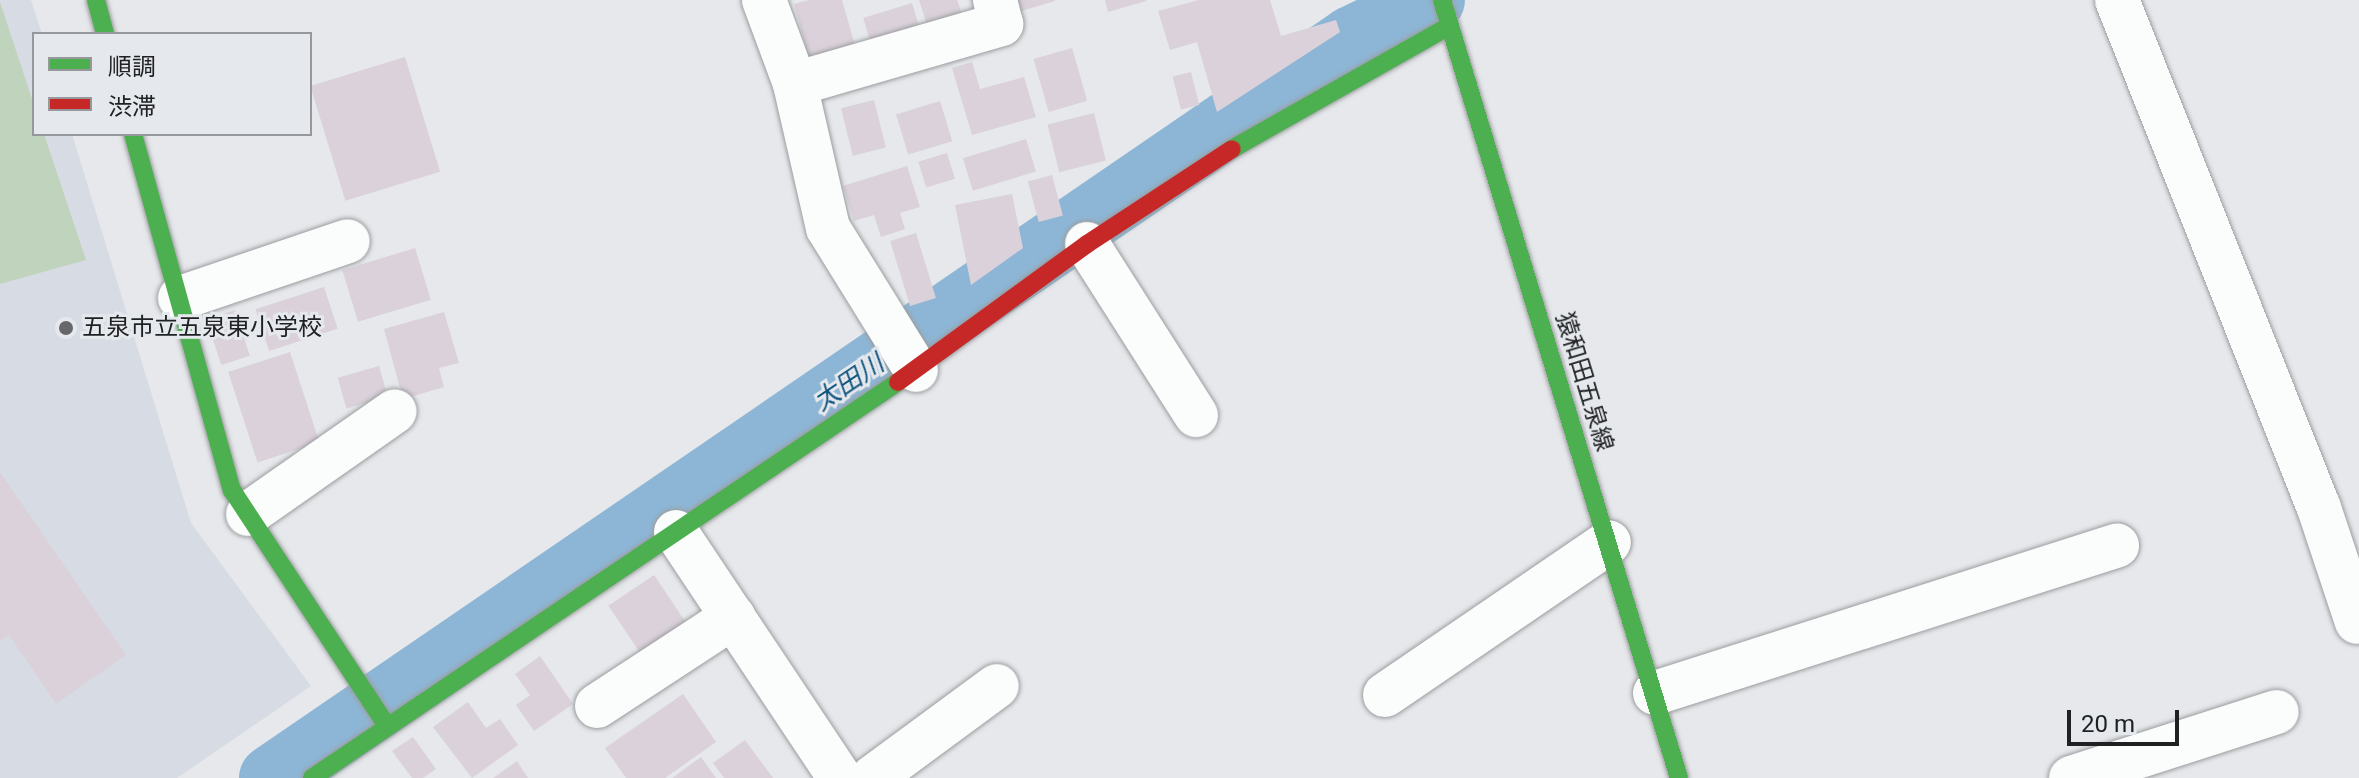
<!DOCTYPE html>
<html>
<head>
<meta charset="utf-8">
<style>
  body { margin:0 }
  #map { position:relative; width:2359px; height:778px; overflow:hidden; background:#e6e8eb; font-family:Roboto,"Noto Sans JP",sans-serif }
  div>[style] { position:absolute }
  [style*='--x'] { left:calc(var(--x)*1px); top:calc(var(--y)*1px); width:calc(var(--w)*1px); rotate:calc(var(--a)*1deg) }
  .built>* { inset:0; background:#d7dce4 }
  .green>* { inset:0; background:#c0d3bd }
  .river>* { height:66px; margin:-33px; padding:0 33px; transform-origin:33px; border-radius:33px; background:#8db6d6 }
  .building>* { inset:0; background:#dad1da; transform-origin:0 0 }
  .roads { filter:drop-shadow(0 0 2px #9b9d9f) drop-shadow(0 0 2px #9b9d9f) }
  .street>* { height:44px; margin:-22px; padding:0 22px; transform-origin:22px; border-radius:22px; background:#fbfcfc }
  .fast>* { height:18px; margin:-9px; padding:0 9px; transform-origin:9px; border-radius:9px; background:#4caf50 }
  .jam>* { height:18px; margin:-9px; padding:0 9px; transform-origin:9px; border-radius:9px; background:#c62828 }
  .dots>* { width:22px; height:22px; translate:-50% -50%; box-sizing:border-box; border:4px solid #e5e8ec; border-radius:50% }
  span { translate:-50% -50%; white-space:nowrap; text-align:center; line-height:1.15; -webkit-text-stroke:6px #e5e8ec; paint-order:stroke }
  .poi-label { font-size:24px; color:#202123 }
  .left { translate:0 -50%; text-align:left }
  .street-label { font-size:24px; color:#202123 }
  .water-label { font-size:26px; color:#135581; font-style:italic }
  .legend { position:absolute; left:32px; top:32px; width:280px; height:104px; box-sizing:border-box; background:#e5e8ec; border:2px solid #96989c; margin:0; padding:10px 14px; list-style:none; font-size:24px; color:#202123 }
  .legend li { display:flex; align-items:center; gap:16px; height:40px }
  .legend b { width:40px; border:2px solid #96989c }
  .scale { position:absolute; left:2067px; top:710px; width:112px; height:36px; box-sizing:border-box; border:4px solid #202123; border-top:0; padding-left:10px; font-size:24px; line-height:28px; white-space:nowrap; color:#202123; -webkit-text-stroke:6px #e5e8ec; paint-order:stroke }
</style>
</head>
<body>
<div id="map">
  <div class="built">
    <div style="clip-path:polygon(0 0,31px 0,42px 34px,34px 34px,34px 134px,72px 134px,191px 523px,311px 686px,177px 778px,0 778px)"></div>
  </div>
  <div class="green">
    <div style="clip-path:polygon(0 2px,34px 105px,34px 134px,44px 134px,86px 260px,0 284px)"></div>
  </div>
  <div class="river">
    <div style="--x:272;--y:778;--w:1309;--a:-34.38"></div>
    <div style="--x:1352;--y:39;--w:89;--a:-26"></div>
  </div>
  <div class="building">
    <div style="clip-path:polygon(809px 0,842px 0,856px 49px,810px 61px,794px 4px)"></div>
    <div style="clip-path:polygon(919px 0,957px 0,963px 17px,928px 28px)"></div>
    <div style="clip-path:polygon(1014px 0,1055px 0,1055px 1px,1018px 12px)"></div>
    <div style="clip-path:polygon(1105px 0,1146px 0,1146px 1px,1108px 12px)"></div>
    <div style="clip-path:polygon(1199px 0,1270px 0,1281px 36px,1336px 20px,1340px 32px,1217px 112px,1197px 42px,1170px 50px,1158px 11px)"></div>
    <div style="left:912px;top:3px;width:30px;height:51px;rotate:73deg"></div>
    <div style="left:1072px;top:48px;width:55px;height:40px;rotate:74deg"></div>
    <div style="left:405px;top:57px;width:120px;height:99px;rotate:73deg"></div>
    <div style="clip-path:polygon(972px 62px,980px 89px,1024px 77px,1036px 117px,972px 135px,952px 68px)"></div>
    <div style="left:1191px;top:72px;width:34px;height:19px;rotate:76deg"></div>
    <div style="left:874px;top:100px;width:49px;height:34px;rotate:76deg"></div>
    <div style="left:940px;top:101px;width:42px;height:46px;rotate:73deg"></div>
    <div style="left:1094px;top:113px;width:49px;height:48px;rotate:76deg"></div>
    <div style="left:1026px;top:139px;width:34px;height:66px;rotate:73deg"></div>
    <div style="left:947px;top:153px;width:27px;height:30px;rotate:73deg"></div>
    <div style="clip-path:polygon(907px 166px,920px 207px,900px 213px,905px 229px,881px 237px,874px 215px,854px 221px,843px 186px)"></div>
    <div style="left:1052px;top:175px;width:42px;height:25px;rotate:75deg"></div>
    <div style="clip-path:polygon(1012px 194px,1023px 248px,971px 285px,955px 205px)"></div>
    <div style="left:916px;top:233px;width:68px;height:27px;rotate:73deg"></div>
    <div style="left:415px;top:248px;width:54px;height:76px;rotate:73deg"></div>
    <div style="left:324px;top:287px;width:44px;height:72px;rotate:72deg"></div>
    <div style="left:235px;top:310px;width:48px;height:30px;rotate:72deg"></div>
    <div style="clip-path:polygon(444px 312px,459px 363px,439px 368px,444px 387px,403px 399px,384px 329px)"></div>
    <div style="left:290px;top:352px;width:95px;height:65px;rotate:72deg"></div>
    <div style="left:379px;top:366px;width:32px;height:43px;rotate:74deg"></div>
    <div style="clip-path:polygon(0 472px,126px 655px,56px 704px,9px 635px,0 641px)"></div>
    <div style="left:654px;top:575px;width:66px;height:55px;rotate:56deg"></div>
    <div style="clip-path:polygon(540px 656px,573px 704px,534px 731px,516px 705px,530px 695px,515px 674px)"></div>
    <div style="clip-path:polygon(683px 694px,716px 742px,665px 778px,626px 778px,605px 748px)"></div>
    <div style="clip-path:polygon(468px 702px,486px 728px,500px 719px,518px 745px,472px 778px,433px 727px)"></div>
    <div style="clip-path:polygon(413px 737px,436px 769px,423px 778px,412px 778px,392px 751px)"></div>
    <div style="clip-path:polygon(745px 740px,773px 778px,724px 778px,713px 763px)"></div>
    <div style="clip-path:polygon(701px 757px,716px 778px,672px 778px)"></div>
    <div style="clip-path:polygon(517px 761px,528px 778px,493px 778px)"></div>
  </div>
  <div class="roads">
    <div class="street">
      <div style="--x:764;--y:0;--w:90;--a:69.7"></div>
      <div style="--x:795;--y:84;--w:148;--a:77.1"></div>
      <div style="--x:828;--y:228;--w:167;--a:58.2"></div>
      <div style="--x:2117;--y:0;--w:547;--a:68.32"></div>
      <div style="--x:2319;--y:508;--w:120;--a:71.6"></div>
      <div style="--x:795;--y:84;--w:215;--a:-16.2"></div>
      <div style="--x:1001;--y:24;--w:25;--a:-104"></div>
      <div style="--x:1087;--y:244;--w:203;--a:57.5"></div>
      <div style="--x:180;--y:298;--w:177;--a:-18.7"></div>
      <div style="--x:248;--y:514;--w:179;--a:-35"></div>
      <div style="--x:676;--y:532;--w:296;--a:56.3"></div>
      <div style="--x:1655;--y:693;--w:485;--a:-17.7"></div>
      <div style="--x:1385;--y:695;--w:271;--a:-34.3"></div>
      <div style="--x:597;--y:706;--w:163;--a:-33.2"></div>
      <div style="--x:872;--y:778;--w:155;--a:-36.4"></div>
      <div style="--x:2071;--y:778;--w:216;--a:-17.8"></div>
    </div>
    <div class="fast">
      <div style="--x:96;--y:0;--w:35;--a:75"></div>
      <div style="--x:1442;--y:0;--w:813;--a:73.06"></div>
      <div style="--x:133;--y:134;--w:370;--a:74.5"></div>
      <div style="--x:232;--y:490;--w:282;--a:56.7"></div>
      <div style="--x:1232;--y:149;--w:249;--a:-29.5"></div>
      <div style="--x:312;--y:778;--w:707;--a:-34.05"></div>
    </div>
    <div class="jam">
      <div style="--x:898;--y:382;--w:234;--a:-36.1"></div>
      <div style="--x:1087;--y:244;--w:173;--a:-33.2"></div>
    </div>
  </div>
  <div class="dots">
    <div style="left:66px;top:328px;background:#656769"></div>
  </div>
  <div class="poi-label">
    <span class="left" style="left:82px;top:328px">五泉市立五泉東小学校</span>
  </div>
  <div class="street-label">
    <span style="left:1584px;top:382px;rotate:73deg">猿和田五泉線</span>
  </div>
  <div class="water-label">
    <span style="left:849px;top:383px;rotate:-34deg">太田川</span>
  </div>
  <ul class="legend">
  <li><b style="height:10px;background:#4caf50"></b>順調</li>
  <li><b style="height:10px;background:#c62828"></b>渋滞</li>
  </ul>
  <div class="scale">20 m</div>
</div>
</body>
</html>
